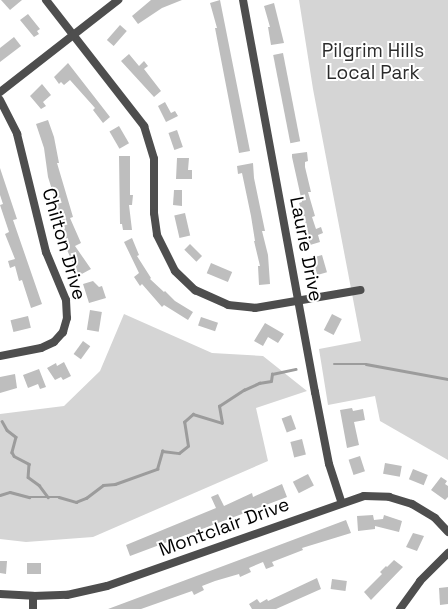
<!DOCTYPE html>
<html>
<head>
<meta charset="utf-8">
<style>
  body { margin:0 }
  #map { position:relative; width:448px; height:609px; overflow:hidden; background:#fff; font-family:"Space Grotesk",sans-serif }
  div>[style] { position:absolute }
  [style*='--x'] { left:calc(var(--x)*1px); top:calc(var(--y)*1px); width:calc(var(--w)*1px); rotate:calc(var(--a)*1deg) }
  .green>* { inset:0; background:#d5d5d5 }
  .stream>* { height:2.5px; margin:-1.25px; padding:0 1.25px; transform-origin:1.25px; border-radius:1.25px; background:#9c9c9c }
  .building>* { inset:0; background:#bebebe; transform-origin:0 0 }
  .minor>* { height:8px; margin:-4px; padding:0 4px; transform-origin:4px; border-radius:4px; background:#4e4e4e }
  span { translate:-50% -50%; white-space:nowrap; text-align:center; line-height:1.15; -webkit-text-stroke:4px #fff; paint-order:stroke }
  .park-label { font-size:19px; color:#2c2c2c }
  .street-label { font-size:19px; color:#000 }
</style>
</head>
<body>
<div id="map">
  <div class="green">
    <div style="clip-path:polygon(299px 0,448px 0,448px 460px,380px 421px,375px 396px,328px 405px,319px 349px,361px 341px,313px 89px)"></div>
    <div style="clip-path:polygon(124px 314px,212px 353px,263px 356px,307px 391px,256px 408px,268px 461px,93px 537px,26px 542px,0 539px,0 414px,64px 406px,100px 371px)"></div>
  </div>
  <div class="stream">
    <div style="--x:334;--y:364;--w:32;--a:0"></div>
    <div style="--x:366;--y:364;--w:83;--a:10.4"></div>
    <div style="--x:2;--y:421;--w:10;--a:61"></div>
    <div style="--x:7;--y:430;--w:11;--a:38"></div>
    <div style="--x:16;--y:437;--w:16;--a:105"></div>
    <div style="--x:12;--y:452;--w:4;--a:63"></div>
    <div style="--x:14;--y:456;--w:17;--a:28"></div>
    <div style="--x:29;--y:464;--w:13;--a:94"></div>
    <div style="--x:28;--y:477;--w:14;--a:36"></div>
    <div style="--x:39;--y:485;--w:15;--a:53"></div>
    <div style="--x:0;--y:495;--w:10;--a:-17"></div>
    <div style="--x:10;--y:492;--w:20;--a:15"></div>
    <div style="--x:29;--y:497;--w:30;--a:0"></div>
    <div style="--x:59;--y:497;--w:18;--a:16"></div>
    <div style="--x:76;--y:502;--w:11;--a:-22"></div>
    <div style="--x:86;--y:498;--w:21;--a:-37"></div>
    <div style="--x:103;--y:485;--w:12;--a:-5"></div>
    <div style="--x:115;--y:484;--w:45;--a:-19.7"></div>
    <div style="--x:157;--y:469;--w:19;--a:-74"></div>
    <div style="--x:162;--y:451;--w:17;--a:7"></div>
    <div style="--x:179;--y:453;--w:11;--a:-38"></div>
    <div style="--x:188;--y:446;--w:24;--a:-99"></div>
    <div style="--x:184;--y:422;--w:12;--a:-42"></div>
    <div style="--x:193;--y:414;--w:30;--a:17"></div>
    <div style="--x:222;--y:423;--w:17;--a:-100"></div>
    <div style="--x:219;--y:406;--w:30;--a:-33"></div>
    <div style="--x:244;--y:390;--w:17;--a:-25"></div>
    <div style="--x:259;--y:383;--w:12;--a:-9"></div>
    <div style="--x:271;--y:381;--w:7;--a:-82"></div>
    <div style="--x:272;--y:374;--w:24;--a:-12"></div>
  </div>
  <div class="building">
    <div style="clip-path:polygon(1px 0,22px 0,10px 10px)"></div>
    <div style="clip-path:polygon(151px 0,182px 0,162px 8px,138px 24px,132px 16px)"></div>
    <div style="clip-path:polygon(220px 0,250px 151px,239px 153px,215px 28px,217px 28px,210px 3px)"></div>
    <div style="clip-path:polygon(274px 3px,284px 43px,271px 45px,268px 27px,270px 27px,264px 6px)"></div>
    <div style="clip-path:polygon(28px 14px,40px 29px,37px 31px,39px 34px,34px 37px,20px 20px)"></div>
    <div style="left:120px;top:25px;width:9px;height:20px;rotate:41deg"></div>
    <div style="clip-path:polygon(14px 37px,21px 46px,0 62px,0 48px)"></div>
    <div style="left:283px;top:53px;width:90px;height:10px;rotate:79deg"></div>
    <div style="clip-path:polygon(129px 54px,139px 66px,144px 61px,148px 66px,144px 69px,161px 91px,154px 97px,121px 61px)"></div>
    <div style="clip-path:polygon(68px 63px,110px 117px,103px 123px,93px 110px,95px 108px,70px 80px,64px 85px,61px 82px,59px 84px,54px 77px)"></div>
    <div style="clip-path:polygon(42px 84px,51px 95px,43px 102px,46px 106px,41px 109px,30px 96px)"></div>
    <div style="clip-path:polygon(165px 102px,171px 113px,175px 111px,178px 116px,166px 122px,158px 106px)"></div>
    <div style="clip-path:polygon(48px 120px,54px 137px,59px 163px,57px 163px,73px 217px,70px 218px,81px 243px,75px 246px,91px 269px,78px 276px,63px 240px,66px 238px,56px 212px,59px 212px,48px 177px,44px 148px,36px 124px)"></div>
    <div style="left:119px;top:126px;width:20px;height:11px;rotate:60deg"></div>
    <div style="left:177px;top:130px;width:18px;height:9px;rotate:71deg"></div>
    <div style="clip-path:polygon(307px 152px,308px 161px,305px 162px,305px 167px,311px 192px,308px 192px,315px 216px,312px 217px,316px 229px,321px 227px,323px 233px,318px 235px,320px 242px,310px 245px,304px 228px,307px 227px,299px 203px,302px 202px,292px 157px,292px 154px)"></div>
    <div style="clip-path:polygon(119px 156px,130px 156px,130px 195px,133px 195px,132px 205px,129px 205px,132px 230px,123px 230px,122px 224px,120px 224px)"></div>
    <div style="clip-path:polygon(177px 158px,189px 158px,188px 170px,192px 170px,192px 179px,176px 179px)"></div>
    <div style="clip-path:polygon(253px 163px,254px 178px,265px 231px,262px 231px,268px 255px,270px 284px,259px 285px,258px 266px,260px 266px,254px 241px,255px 241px,251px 216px,242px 173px,238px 174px,237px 166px)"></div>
    <div style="clip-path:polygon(0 168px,17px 219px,13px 220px,42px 304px,31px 308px,22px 280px,19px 281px,15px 266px,10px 268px,8px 261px,15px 259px,5px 234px,9px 232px,0 205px,3px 204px,0 195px)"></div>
    <div style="clip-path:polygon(174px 190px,182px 190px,182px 206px,173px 205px)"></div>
    <div style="left:185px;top:213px;width:23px;height:11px;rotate:77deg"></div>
    <div style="clip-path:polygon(132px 238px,139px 255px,137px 256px,151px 278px,150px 279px,164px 292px,165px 291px,175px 301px,193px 312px,188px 320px,164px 305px,162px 307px,142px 284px,140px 286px,134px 277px,139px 273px,124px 242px)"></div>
    <div style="left:190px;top:244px;width:17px;height:8px;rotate:45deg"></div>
    <div style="left:322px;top:255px;width:18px;height:10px;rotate:74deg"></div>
    <div style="left:211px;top:263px;width:23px;height:11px;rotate:23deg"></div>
    <div style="clip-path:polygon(93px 281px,99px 287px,102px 286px,106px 298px,89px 303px,83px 284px)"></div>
    <div style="left:90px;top:310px;width:12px;height:20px;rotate:9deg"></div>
    <div style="left:332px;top:314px;width:11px;height:18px;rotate:27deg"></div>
    <div style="left:28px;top:316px;width:12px;height:18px;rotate:76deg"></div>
    <div style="left:201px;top:317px;width:18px;height:9px;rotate:19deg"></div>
    <div style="clip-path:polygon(265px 323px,284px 334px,278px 343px,268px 337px,263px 346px,254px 341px)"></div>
    <div style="left:83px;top:341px;width:9px;height:16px;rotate:36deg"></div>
    <div style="clip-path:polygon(64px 362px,71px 376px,63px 380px,61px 377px,55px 380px,47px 368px,56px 363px,57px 366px)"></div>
    <div style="clip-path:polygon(39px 369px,46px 387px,40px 389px,38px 384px,28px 388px,23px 375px)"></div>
    <div style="clip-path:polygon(15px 374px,17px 388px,0 393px,0 377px)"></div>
    <div style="clip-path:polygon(352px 408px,353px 411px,363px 409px,365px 420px,354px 422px,359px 445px,347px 448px,340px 410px)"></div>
    <div style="left:291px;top:415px;width:15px;height:10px;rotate:70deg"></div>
    <div style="left:302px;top:439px;width:16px;height:12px;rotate:76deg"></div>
    <div style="left:360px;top:456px;width:16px;height:12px;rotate:72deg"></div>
    <div style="left:385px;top:463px;width:17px;height:11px;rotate:10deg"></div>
    <div style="left:413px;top:469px;width:16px;height:11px;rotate:22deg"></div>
    <div style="left:308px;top:474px;width:13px;height:17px;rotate:63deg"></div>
    <div style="clip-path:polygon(441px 477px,447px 481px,445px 484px,448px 486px,448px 497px,445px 500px,431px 490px)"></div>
    <div style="clip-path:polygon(282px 484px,287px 497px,130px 556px,126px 545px,216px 508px,211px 497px,218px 494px,224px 506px,252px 493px,253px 497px)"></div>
    <div style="clip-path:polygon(373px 515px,374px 520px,383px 519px,384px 515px,402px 521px,399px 532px,375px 526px,375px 529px,358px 531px,357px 516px)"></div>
    <div style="clip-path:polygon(346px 520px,351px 533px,302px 548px,303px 550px,272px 562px,274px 566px,266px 569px,263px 562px,249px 568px,251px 572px,240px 577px,239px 574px,215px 581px,202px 586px,204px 590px,194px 595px,192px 591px,141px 609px,108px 609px)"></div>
    <div style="clip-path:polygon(413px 533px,424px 536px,417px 551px,406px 547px)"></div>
    <div style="clip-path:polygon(394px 560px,403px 567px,371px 600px,364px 592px,382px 574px,380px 572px,386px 566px,387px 567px)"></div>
    <div style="clip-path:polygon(0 561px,7px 561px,6px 574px,0 573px)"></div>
    <div style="left:27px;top:563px;width:14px;height:11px"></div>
    <div style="clip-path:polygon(317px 578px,321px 589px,276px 609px,252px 609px,249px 604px,257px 599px,260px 603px,267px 599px,268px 601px)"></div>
    <div style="left:332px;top:579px;width:15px;height:10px;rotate:8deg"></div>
    <div style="clip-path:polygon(448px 587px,448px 604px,440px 605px,439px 588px)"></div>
  </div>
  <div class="minor">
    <div style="--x:46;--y:0;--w:160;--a:52.1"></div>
    <div style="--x:144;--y:126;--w:34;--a:73"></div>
    <div style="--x:154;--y:159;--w:54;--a:90"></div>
    <div style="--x:154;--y:213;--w:22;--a:82"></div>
    <div style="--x:157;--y:235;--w:40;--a:63.4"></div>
    <div style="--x:175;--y:271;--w:28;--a:44"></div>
    <div style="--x:195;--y:290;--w:36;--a:24"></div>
    <div style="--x:228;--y:305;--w:27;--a:6"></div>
    <div style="--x:255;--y:308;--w:107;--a:-9.7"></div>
    <div style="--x:243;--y:0;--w:399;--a:79.6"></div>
    <div style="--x:315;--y:392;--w:73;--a:79"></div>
    <div style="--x:329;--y:464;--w:40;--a:72"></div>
    <div style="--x:0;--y:92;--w:150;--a:-37.9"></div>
    <div style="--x:0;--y:100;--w:38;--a:63"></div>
    <div style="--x:17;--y:134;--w:122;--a:76.2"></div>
    <div style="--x:46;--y:252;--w:52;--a:67.4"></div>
    <div style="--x:66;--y:300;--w:18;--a:87"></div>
    <div style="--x:67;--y:318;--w:15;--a:106"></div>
    <div style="--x:63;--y:332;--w:13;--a:132"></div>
    <div style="--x:54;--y:342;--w:14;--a:155"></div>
    <div style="--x:41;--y:348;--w:42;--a:169"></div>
    <div style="--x:0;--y:594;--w:33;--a:3"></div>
    <div style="--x:33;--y:596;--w:34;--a:-2"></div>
    <div style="--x:67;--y:595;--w:41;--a:-12.7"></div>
    <div style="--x:107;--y:586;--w:272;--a:-19.3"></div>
    <div style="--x:364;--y:496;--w:25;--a:2"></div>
    <div style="--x:389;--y:497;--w:24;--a:17"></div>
    <div style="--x:412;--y:504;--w:27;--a:31"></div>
    <div style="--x:435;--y:518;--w:19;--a:47"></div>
    <div style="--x:33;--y:609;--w:13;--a:-90"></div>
    <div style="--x:400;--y:609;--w:34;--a:-54"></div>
    <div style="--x:420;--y:581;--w:40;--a:-45"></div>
  </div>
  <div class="park-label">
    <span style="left:373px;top:62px">Pilgrim Hills<br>Local Park</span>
  </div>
  <div class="street-label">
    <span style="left:64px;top:244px;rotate:74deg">Chilton Drive</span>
    <span style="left:306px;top:249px;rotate:79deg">Laurie Drive</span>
    <span style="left:224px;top:527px;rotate:-20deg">Montclair Drive</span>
  </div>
</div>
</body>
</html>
